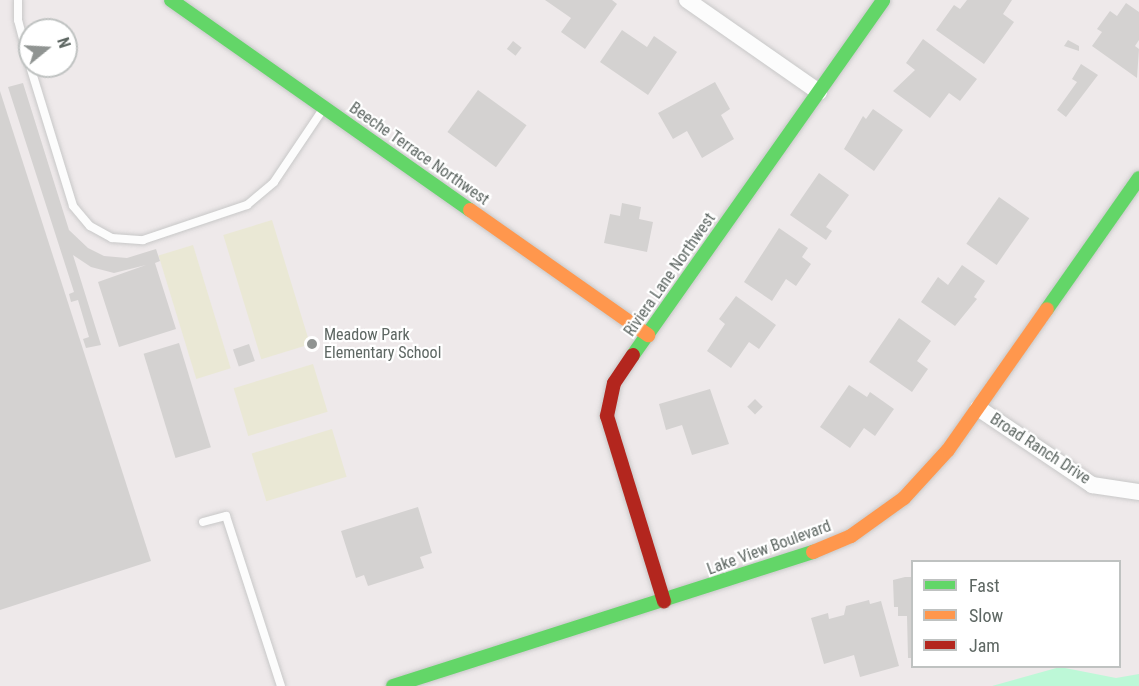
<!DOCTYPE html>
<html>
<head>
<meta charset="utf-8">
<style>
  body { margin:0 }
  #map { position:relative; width:1139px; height:686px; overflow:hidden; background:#eee9ea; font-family:"Roboto Condensed",sans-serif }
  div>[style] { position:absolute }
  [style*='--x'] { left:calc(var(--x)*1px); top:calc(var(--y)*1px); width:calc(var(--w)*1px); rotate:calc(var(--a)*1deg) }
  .green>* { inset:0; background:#eae8d5; transform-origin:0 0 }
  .water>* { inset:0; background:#bdf8d7 }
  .building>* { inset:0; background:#d4d2d1; transform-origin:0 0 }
  .roads { filter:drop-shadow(0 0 2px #c8c8c8) drop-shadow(0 0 2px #c8c8c8) }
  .lane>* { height:8px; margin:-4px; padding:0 4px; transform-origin:4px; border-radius:4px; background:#fcfcfc }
  .street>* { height:16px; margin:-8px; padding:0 8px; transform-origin:8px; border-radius:8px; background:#fcfcfc }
  .fast>* { height:14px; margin:-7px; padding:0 7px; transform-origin:7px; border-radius:7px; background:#63d668 }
  .slow>* { height:14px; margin:-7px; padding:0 7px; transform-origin:7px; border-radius:7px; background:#ff974d }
  .jam>* { height:14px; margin:-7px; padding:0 7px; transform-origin:7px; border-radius:7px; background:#b3261e }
  .dots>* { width:16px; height:16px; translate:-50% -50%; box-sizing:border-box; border:3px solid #fff; border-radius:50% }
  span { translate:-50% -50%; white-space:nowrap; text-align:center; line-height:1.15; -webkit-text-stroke:4.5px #fff; paint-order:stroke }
  .street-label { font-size:16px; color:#5e6763 }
  .poi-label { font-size:16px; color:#5e6763 }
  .left { translate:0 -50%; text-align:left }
  .legend { position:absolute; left:911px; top:560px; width:210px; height:108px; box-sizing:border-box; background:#fff; border:2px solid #bfc2c1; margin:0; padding:8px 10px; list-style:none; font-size:18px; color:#5e6763 }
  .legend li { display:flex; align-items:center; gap:12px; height:30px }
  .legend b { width:30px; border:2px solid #bfc2c1 }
  .north { position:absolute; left:18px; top:18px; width:60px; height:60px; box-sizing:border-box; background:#fff; border:2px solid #bfc2c1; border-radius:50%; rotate:72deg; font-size:16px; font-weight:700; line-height:24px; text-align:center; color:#5e6763 }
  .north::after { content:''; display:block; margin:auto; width:21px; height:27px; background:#909492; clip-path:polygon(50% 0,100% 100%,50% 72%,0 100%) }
</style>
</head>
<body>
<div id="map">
  <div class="green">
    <div style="left:272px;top:220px;width:130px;height:51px;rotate:73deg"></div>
    <div style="left:193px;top:245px;width:129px;height:36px;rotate:73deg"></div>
    <div style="left:313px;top:364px;width:50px;height:83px;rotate:73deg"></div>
    <div style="left:332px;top:429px;width:50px;height:84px;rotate:73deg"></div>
  </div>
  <div class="water">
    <div style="clip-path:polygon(1060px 667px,1116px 678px,1139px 674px,1139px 686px,992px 686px)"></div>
  </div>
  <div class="building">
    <div style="clip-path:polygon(545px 0,612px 0,617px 4px,585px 49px,561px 32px,571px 18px)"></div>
    <div style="clip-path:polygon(967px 0,1012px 0,1003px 14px,1014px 22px,984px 64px,936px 30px,954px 5px,960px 9px)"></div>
    <div style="clip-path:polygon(1126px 3px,1139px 12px,1139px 40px,1135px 46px,1139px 49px,1137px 78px,1092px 46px,1102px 32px,1097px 29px,1110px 11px,1117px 16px)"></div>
    <div style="clip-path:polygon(622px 30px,647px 47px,654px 36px,677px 52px,648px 95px,600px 62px)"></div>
    <div style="clip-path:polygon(923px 39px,977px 79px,960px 101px,949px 93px,930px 118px,893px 91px,915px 70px,906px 63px)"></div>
    <div style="clip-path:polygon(1068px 40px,1079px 46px,1079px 51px,1064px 46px)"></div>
    <div style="left:513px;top:41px;width:11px;height:10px;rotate:38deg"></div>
    <div style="clip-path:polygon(1081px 64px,1098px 75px,1066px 117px,1057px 110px,1077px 82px,1072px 79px)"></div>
    <div style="clip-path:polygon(715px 82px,730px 109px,721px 115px,734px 139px,702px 158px,687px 131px,673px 139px,658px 113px)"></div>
    <div style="clip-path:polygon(23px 83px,69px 230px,88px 248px,104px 256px,127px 258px,156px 249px,160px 261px,155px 263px,176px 329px,119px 347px,98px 282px,146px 265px,114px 273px,91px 267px,73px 255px,101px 345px,86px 348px,83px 339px,89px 337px,78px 300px,71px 302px,69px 294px,74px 292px,8px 87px)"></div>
    <div style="left:478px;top:90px;width:60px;height:52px;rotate:36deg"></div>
    <div style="clip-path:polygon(0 91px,151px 561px,0 610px)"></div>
    <div style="clip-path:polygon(873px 109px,903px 130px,874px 171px,844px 149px,863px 116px,866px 119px)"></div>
    <div style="clip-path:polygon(819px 173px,849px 195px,826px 227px,832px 231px,826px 240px,790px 215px)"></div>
    <div style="left:999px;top:197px;width:37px;height:57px;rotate:35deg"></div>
    <div style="clip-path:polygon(622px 203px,641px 207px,639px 219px,653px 222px,647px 252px,604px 243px,610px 214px,620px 216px)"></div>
    <div style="clip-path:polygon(779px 228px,808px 248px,802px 257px,811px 264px,796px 286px,786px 279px,772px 301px,744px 282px)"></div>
    <div style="clip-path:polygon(962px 265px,985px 281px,974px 297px,977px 299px,955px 326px,921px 302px,938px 277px,948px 285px)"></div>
    <div style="clip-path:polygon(736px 296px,776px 325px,759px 349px,749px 342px,731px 368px,707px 351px,725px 324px,719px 319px)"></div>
    <div style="clip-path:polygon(899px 318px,931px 341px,917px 361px,928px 369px,912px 392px,869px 362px)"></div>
    <div style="left:179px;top:343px;width:109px;height:37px;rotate:73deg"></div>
    <div style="left:249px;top:344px;width:18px;height:17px;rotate:71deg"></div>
    <div style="clip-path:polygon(849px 385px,867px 397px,870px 392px,894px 409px,875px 436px,864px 428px,850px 448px,820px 427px)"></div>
    <div style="clip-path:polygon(710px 389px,729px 444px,692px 455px,682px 425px,666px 430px,659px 404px)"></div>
    <div style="left:755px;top:399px;width:11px;height:11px;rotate:45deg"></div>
    <div style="clip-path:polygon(418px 507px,432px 553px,420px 557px,424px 568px,368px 586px,364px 575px,356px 578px,341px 531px)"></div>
    <div style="clip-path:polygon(905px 577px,912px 577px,912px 658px,908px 658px,907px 616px,898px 616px,898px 607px,894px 607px,893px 580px)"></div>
    <div style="clip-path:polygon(869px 600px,870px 604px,881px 601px,899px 666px,860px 677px,854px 655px,824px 664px,811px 618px,828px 613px,829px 619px,844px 615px,846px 606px)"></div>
  </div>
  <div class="roads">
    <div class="lane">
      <div style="--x:18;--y:0;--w:20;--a:90"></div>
      <div style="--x:18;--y:20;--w:47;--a:75.1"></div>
      <div style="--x:30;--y:66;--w:146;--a:72.9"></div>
      <div style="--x:73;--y:206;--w:26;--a:50"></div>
      <div style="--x:90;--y:226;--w:25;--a:29"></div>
      <div style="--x:112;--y:238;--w:31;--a:4"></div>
      <div style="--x:143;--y:240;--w:110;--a:-18.6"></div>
      <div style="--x:247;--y:205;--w:35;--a:-40"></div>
      <div style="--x:274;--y:182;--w:88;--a:-56.1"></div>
      <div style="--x:203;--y:522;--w:24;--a:-15"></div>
      <div style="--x:226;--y:516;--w:179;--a:72.1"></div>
    </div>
    <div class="street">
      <div style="--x:687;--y:0;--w:161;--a:34.9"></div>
      <div style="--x:978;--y:408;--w:138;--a:34"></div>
      <div style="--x:1092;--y:485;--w:48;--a:8.5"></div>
    </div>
    <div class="fast">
      <div style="--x:171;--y:0;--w:365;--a:35.1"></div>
      <div style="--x:1047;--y:309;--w:160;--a:-54.9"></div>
      <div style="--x:633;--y:355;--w:434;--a:-54.8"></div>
      <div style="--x:393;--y:686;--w:441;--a:-17.7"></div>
    </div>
    <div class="slow">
      <div style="--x:470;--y:210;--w:218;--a:35.1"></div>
      <div style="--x:813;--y:552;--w:41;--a:-22.8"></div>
      <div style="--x:851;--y:536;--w:65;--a:-35.6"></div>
      <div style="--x:904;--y:498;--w:65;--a:-47.5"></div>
      <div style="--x:948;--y:450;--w:172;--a:-54.9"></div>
    </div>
    <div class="jam">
      <div style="--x:633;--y:355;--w:34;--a:124"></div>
      <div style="--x:614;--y:383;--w:34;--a:102"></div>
      <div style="--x:607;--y:416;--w:194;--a:72.9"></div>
    </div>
  </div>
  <div class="dots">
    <div style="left:312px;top:344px;background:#909492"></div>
  </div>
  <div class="street-label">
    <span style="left:419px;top:154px;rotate:35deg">Beeche Terrace Northwest</span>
    <span style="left:670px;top:275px;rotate:-55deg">Riviera Lane Northwest</span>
    <span style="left:1040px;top:449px;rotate:33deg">Broad Ranch Drive</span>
    <span style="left:769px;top:548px;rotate:-20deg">Lake View Boulevard</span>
  </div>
  <div class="poi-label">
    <span class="left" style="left:324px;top:344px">Meadow Park<br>Elementary School</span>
  </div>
  <ul class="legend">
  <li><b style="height:8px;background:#63d668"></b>Fast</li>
  <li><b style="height:8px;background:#ff974d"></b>Slow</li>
  <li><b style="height:8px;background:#b3261e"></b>Jam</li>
  </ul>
  <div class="north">N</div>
</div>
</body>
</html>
